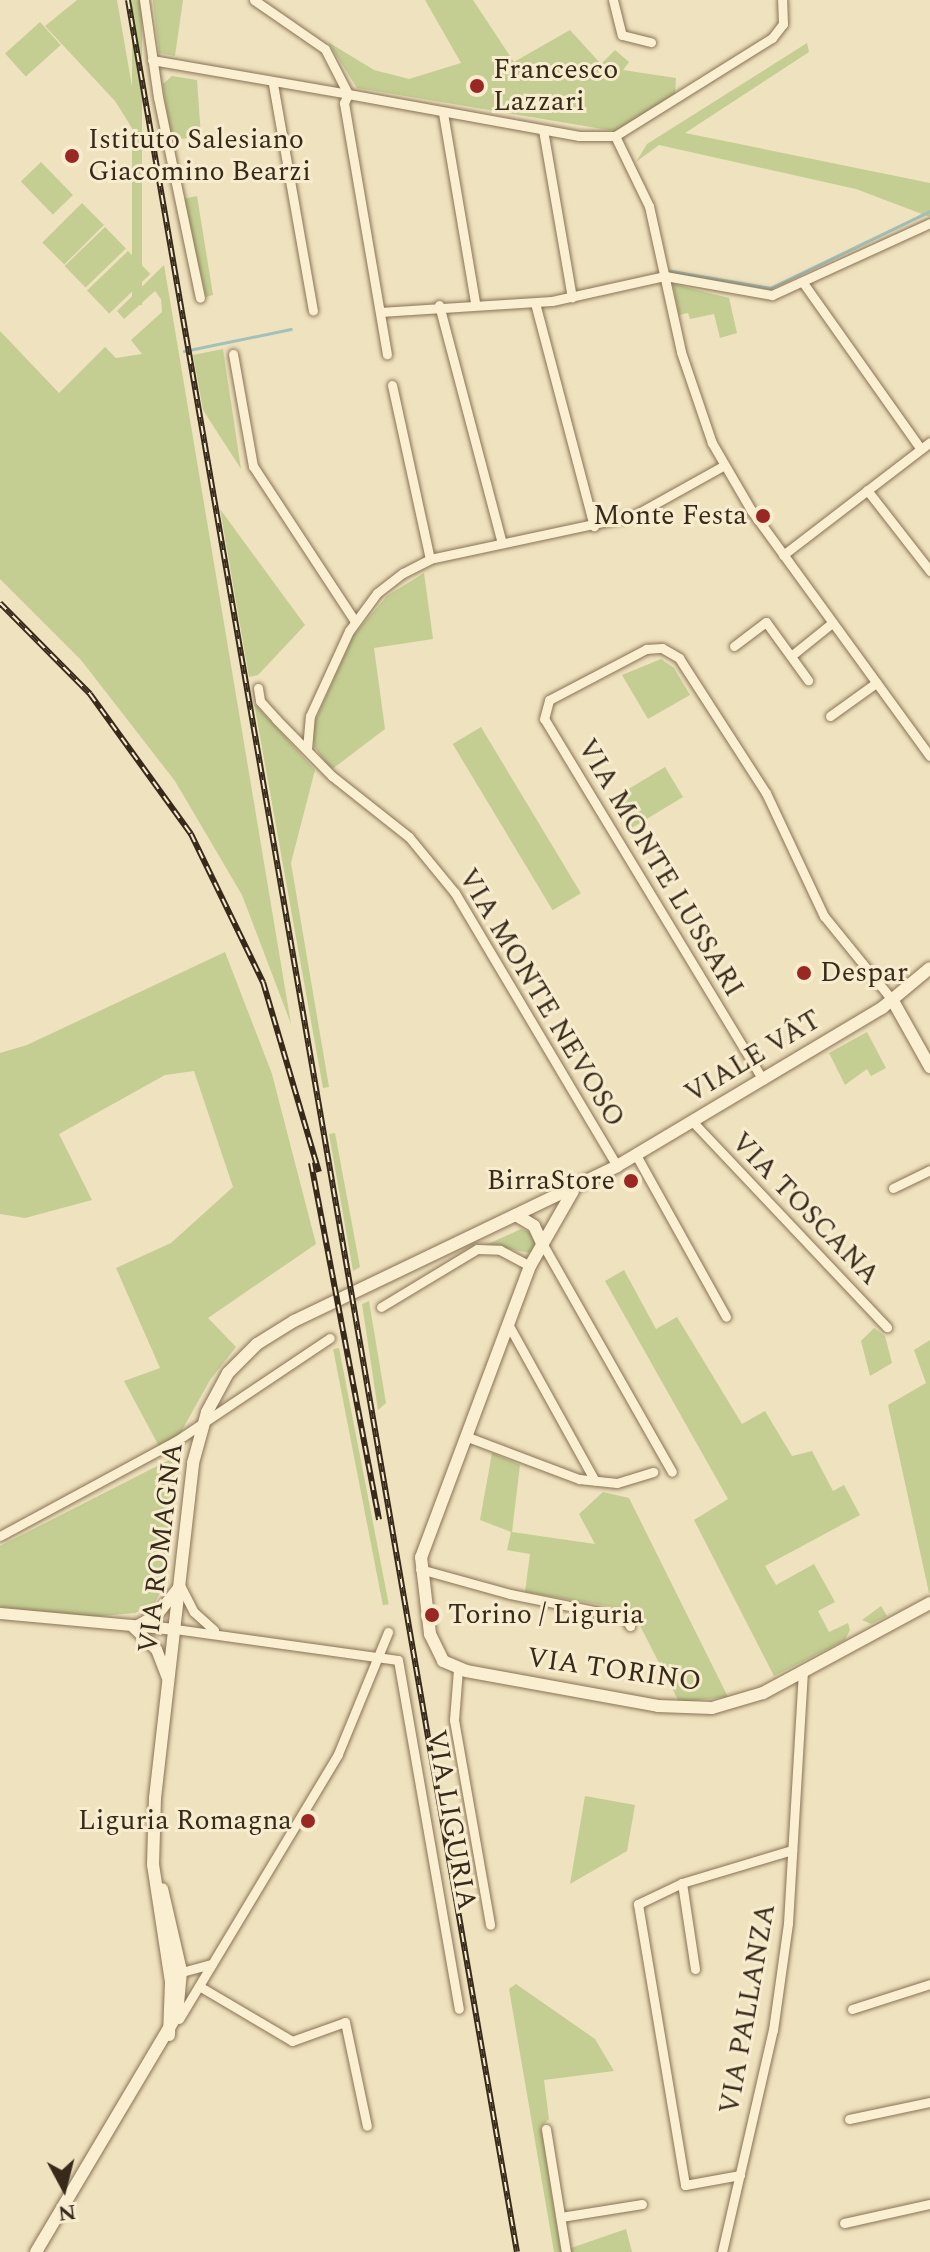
<!DOCTYPE html>
<html>
<head>
<meta charset="utf-8">
<style>
  body { margin:0 }
  #map { position:relative; width:930px; height:2252px; overflow:hidden; background:#efe2be; font-family:Spectral,serif }
  div>[style] { position:absolute }
  [style*='--x'] { left:calc(var(--x)*1px); top:calc(var(--y)*1px); width:calc(var(--w)*1px); rotate:calc(var(--a)*1deg) }
  .green>* { inset:0; background:#c4ce92; transform-origin:0 0 }
  .stream>* { height:3px; margin:-1.5px; padding:0 1.5px; transform-origin:1.5px; border-radius:1.5px; background:#a2c1b9 }
  .roads { filter:drop-shadow(0 0 2px #887356) drop-shadow(0 0 2px #887356) }
  .minor>* { height:9px; margin:-4.5px; padding:0 4.5px; transform-origin:4.5px; border-radius:4.5px; background:#faefd1 }
  .tertiary>* { height:11px; margin:-5.5px; padding:0 5.5px; transform-origin:5.5px; border-radius:5.5px; background:#faefd1 }
  .secondary>* { height:12px; margin:-6px; padding:0 6px; transform-origin:6px; border-radius:6px; background:#faefd1 }
  .rail>* { height:6px; margin-top:-3px; transform-origin:0; background:repeating-linear-gradient(90deg,#f7ecce 0 9px,#372a1b 0 18px); box-sizing:border-box; border-block:2px solid #372a1b }
  .dots>* { width:22px; height:22px; translate:-50% -50%; box-sizing:border-box; border:4px solid #f7ecce; border-radius:50% }
  span { translate:-50% -50%; white-space:nowrap; text-align:center; line-height:1.15; -webkit-text-stroke:6px #f7ecce; paint-order:stroke }
  .poi-label { font-size:28px; color:#372a1b }
  .left { translate:0 -50%; text-align:left }
  .right { translate:-100% -50%; text-align:right }
  .street-label { font-size:28px; color:#372a1b }
  .north { position:absolute; left:24px; top:2148px; width:80px; height:80px; -webkit-text-stroke:6px #f7ecce; paint-order:stroke; rotate:173deg; font-size:22px; font-weight:700; line-height:32px; text-align:center; color:#372a1b }
  .north::after { content:''; display:block; margin:auto; width:28px; height:36px; background:#372a1b; clip-path:polygon(50% 0,100% 100%,50% 72%,0 100%) }
</style>
</head>
<body>
<div id="map">
  <div class="green">
    <div style="clip-path:polygon(77px 0,117px 0,142px 144px,115px 101px,45px 26px)"></div>
    <div style="left:132px;top:0;width:10px;height:305px"></div>
    <div style="clip-path:polygon(153px 0,183px 0,175px 56px,159px 53px)"></div>
    <div style="clip-path:polygon(425px 0,473px 0,514px 62px,570px 30px,601px 64px,615px 50px,629px 62px,623px 70px,676px 78px,675px 94px,615px 131px,357px 88px,328px 42px,374px 70px,409px 79px,461px 63px)"></div>
    <div style="left:40px;top:22px;width:31px;height:47px;rotate:48deg"></div>
    <div style="clip-path:polygon(807px 43px,809px 52px,685px 133px,930px 183px,930px 217px,856px 189px,659px 145px,636px 162px,647px 144px)"></div>
    <div style="clip-path:polygon(172px 76px,197px 80px,201px 136px,181px 139px,170px 134px,163px 84px)"></div>
    <div style="left:41px;top:162px;width:46px;height:28px;rotate:46deg"></div>
    <div style="clip-path:polygon(197px 196px,213px 295px,206px 297px,183px 199px)"></div>
    <div style="left:82px;top:203px;width:31px;height:56px;rotate:45deg"></div>
    <div style="left:105px;top:227px;width:30px;height:56px;rotate:46deg"></div>
    <div style="left:128px;top:251px;width:32px;height:57px;rotate:46deg"></div>
    <div style="clip-path:polygon(164px 265px,178px 348px,291px 1024px,242px 895px,175px 781px,81px 660px,0 579px,0 331px,59px 393px,105px 347px,116px 358px,142px 354px,131px 340px,162px 312px,161px 299px,155px 291px,124px 319px,117px 311px)"></div>
    <div style="clip-path:polygon(673px 284px,729px 298px,737px 333px,720px 338px,714px 314px,690px 319px,688px 313px,679px 315px)"></div>
    <div style="clip-path:polygon(223px 349px,241px 469px,203px 410px,193px 355px)"></div>
    <div style="clip-path:polygon(220px 509px,305px 625px,258px 675px,249px 677px)"></div>
    <div style="clip-path:polygon(424px 573px,433px 639px,374px 648px,385px 729px,331px 770px,314px 746px,312px 728px,353px 636px,387px 596px)"></div>
    <div style="clip-path:polygon(661px 659px,674px 668px,690px 695px,648px 719px,622px 675px)"></div>
    <div style="clip-path:polygon(254px 703px,315px 770px,291px 863px,329px 1087px,323px 1088px)"></div>
    <div style="left:481px;top:727px;width:194px;height:33px;rotate:59deg"></div>
    <div style="left:665px;top:767px;width:35px;height:59px;rotate:59deg"></div>
    <div style="clip-path:polygon(225px 952px,272px 1074px,316px 1244px,208px 1318px,236px 1347px,210px 1380px,176px 1441px,161px 1450px,124px 1381px,160px 1368px,116px 1268px,171px 1243px,233px 1187px,194px 1071px,165px 1075px,59px 1134px,92px 1200px,25px 1218px,0 1214px,0 1053px,27px 1045px)"></div>
    <div style="clip-path:polygon(867px 1032px,886px 1068px,871px 1076px,867px 1069px,845px 1085px,829px 1053px)"></div>
    <div style="clip-path:polygon(335px 1133px,360px 1267px,353px 1271px,329px 1134px)"></div>
    <div style="clip-path:polygon(521px 1229px,531px 1233px,537px 1244px,531px 1253px,486px 1245px)"></div>
    <div style="clip-path:polygon(624px 1270px,656px 1329px,677px 1317px,742px 1424px,765px 1411px,792px 1456px,812px 1451px,833px 1491px,844px 1485px,860px 1515px,765px 1566px,776px 1585px,814px 1564px,835px 1602px,818px 1611px,829px 1632px,848px 1623px,850px 1630px,845px 1640px,774px 1676px,694px 1520px,728px 1499px,605px 1281px)"></div>
    <div style="clip-path:polygon(369px 1301px,386px 1403px,378px 1410px,362px 1304px)"></div>
    <div style="clip-path:polygon(874px 1328px,885px 1336px,892px 1363px,870px 1376px,861px 1341px)"></div>
    <div style="clip-path:polygon(930px 1340px,930px 1593px,929px 1593px,888px 1405px,926px 1383px,914px 1350px)"></div>
    <div style="left:339px;top:1348px;width:261px;height:6px;rotate:79deg"></div>
    <div style="clip-path:polygon(492px 1453px,520px 1465px,512px 1532px,595px 1544px,579px 1514px,603px 1492px,629px 1498px,728px 1697px,679px 1702px,632px 1610px,525px 1592px,530px 1554px,507px 1550px,511px 1532px,480px 1520px)"></div>
    <div style="clip-path:polygon(171px 1459px,175px 1473px,164px 1584px,155px 1603px,135px 1613px,90px 1617px,0 1607px,0 1546px)"></div>
    <div style="clip-path:polygon(881px 1606px,887px 1616px,871px 1624px,862px 1620px)"></div>
    <div style="clip-path:polygon(585px 1796px,635px 1805px,627px 1851px,570px 1884px)"></div>
    <div style="clip-path:polygon(516px 1984px,595px 2039px,614px 2071px,544px 2080px,549px 2119px,541px 2127px,561px 2252px,554px 2252px,509px 1989px)"></div>
    <div style="clip-path:polygon(626px 2229px,632px 2252px,571px 2252px,571px 2248px)"></div>
  </div>
  <div class="stream">
    <div style="--x:671;--y:271;--w:100;--a:9.7"></div>
    <div style="--x:770;--y:288;--w:178;--a:-25.7"></div>
    <div style="--x:184;--y:351;--w:109;--a:-11.6"></div>
  </div>
  <div class="roads">
    <div class="minor">
      <div style="--x:144;--y:0;--w:98;--a:81.8"></div>
      <div style="--x:158;--y:97;--w:205;--a:78.2"></div>
      <div style="--x:254;--y:0;--w:86;--a:34.6"></div>
      <div style="--x:325;--y:49;--w:51;--a:62.9"></div>
      <div style="--x:613;--y:0;--w:36;--a:76"></div>
      <div style="--x:622;--y:35;--w:30;--a:14"></div>
      <div style="--x:152;--y:60;--w:199;--a:9.8"></div>
      <div style="--x:273;--y:84;--w:230;--a:80"></div>
      <div style="--x:348;--y:94;--w:235;--a:10.3"></div>
      <div style="--x:579;--y:136;--w:36;--a:0"></div>
      <div style="--x:615;--y:136;--w:185;--a:-32"></div>
      <div style="--x:772;--y:38;--w:18;--a:-52"></div>
      <div style="--x:783;--y:24;--w:24;--a:-92"></div>
      <div style="--x:348;--y:94;--w:10;--a:114"></div>
      <div style="--x:344;--y:103;--w:255;--a:80.3"></div>
      <div style="--x:443;--y:113;--w:193;--a:80.4"></div>
      <div style="--x:543;--y:130;--w:170;--a:80.2"></div>
      <div style="--x:615;--y:136;--w:78;--a:64.1"></div>
      <div style="--x:649;--y:206;--w:149;--a:77.6"></div>
      <div style="--x:681;--y:352;--w:96;--a:71.2"></div>
      <div style="--x:712;--y:443;--w:78;--a:59.8"></div>
      <div style="--x:751;--y:510;--w:304;--a:54"></div>
      <div style="--x:804;--y:284;--w:202;--a:54.7"></div>
      <div style="--x:535;--y:303;--w:231;--a:75.2"></div>
      <div style="--x:439;--y:305;--w:246;--a:75.2"></div>
      <div style="--x:380;--y:312;--w:172;--a:-3.7"></div>
      <div style="--x:552;--y:301;--w:116;--a:-12.5"></div>
      <div style="--x:665;--y:276;--w:109;--a:10.1"></div>
      <div style="--x:772;--y:295;--w:174;--a:-24.5"></div>
      <div style="--x:233;--y:354;--w:114;--a:79.9"></div>
      <div style="--x:253;--y:466;--w:186;--a:56.7"></div>
      <div style="--x:392;--y:385;--w:178;--a:77.7"></div>
      <div style="--x:867;--y:490;--w:103;--a:52.1"></div>
      <div style="--x:783;--y:555;--w:185;--a:-37.5"></div>
      <div style="--x:734;--y:646;--w:40;--a:-37"></div>
      <div style="--x:766;--y:622;--w:72;--a:54.1"></div>
      <div style="--x:791;--y:656;--w:53;--a:-38.8"></div>
      <div style="--x:258;--y:688;--w:13;--a:81"></div>
      <div style="--x:260;--y:701;--w:24;--a:48"></div>
      <div style="--x:276;--y:719;--w:80;--a:45.5"></div>
      <div style="--x:332;--y:776;--w:98;--a:38.4"></div>
      <div style="--x:409;--y:837;--w:72;--a:50.6"></div>
      <div style="--x:455;--y:893;--w:317;--a:59.3"></div>
      <div style="--x:830;--y:716;--w:57;--a:-35.7"></div>
      <div style="--x:307;--y:749;--w:33;--a:-85"></div>
      <div style="--x:310;--y:716;--w:94;--a:-65.4"></div>
      <div style="--x:349;--y:631;--w:47;--a:-53.6"></div>
      <div style="--x:377;--y:593;--w:33;--a:-38"></div>
      <div style="--x:403;--y:573;--w:30;--a:-27"></div>
      <div style="--x:430;--y:559;--w:210;--a:-12.1"></div>
      <div style="--x:635;--y:515;--w:101;--a:-29.1"></div>
      <div style="--x:763;--y:1080;--w:422;--a:-121.2"></div>
      <div style="--x:544;--y:719;--w:20;--a:-75"></div>
      <div style="--x:549;--y:700;--w:110;--a:-27.7"></div>
      <div style="--x:646;--y:649;--w:16;--a:-4"></div>
      <div style="--x:662;--y:648;--w:20;--a:30"></div>
      <div style="--x:679;--y:658;--w:161;--a:57.2"></div>
      <div style="--x:766;--y:793;--w:136;--a:64.8"></div>
      <div style="--x:824;--y:916;--w:109;--a:50.9"></div>
      <div style="--x:692;--y:1121;--w:284;--a:46.6"></div>
      <div style="--x:636;--y:1155;--w:185;--a:60.9"></div>
      <div style="--x:893;--y:1188;--w:41;--a:-25.9"></div>
      <div style="--x:542;--y:1243;--w:263;--a:60.4"></div>
      <div style="--x:381;--y:1307;--w:112;--a:-31.1"></div>
      <div style="--x:477;--y:1249;--w:23;--a:2"></div>
      <div style="--x:500;--y:1250;--w:34;--a:28"></div>
      <div style="--x:508;--y:1324;--w:179;--a:61"></div>
      <div style="--x:465;--y:1436;--w:122;--a:20.7"></div>
      <div style="--x:579;--y:1479;--w:38;--a:6"></div>
      <div style="--x:617;--y:1483;--w:38;--a:-17"></div>
      <div style="--x:0;--y:1536;--w:200;--a:-28.4"></div>
      <div style="--x:176;--y:1441;--w:185;--a:-33.8"></div>
      <div style="--x:420;--y:1569;--w:93;--a:15.5"></div>
      <div style="--x:510;--y:1594;--w:116;--a:11.4"></div>
      <div style="--x:624;--y:1617;--w:11;--a:56"></div>
      <div style="--x:180;--y:1585;--w:30;--a:63"></div>
      <div style="--x:194;--y:1612;--w:27;--a:42"></div>
      <div style="--x:175;--y:1629;--w:225;--a:7.9"></div>
      <div style="--x:398;--y:1660;--w:354;--a:80.1"></div>
      <div style="--x:458;--y:1669;--w:51;--a:94.5"></div>
      <div style="--x:454;--y:1720;--w:208;--a:80"></div>
      <div style="--x:682;--y:1883;--w:49;--a:154.5"></div>
      <div style="--x:638;--y:1904;--w:285;--a:80.5"></div>
      <div style="--x:685;--y:2185;--w:56;--a:-10.3"></div>
      <div style="--x:695;--y:1969;--w:87;--a:-98.6"></div>
      <div style="--x:682;--y:1883;--w:115;--a:-16.7"></div>
      <div style="--x:178;--y:1973;--w:35;--a:-15"></div>
      <div style="--x:199;--y:1986;--w:108;--a:30.6"></div>
      <div style="--x:292;--y:2041;--w:56;--a:-19.7"></div>
      <div style="--x:345;--y:2022;--w:106;--a:78.1"></div>
      <div style="--x:852;--y:2009;--w:82;--a:-17.8"></div>
      <div style="--x:179;--y:2019;--w:309;--a:-59"></div>
      <div style="--x:338;--y:1754;--w:132;--a:-67.7"></div>
      <div style="--x:849;--y:2119;--w:83;--a:-11.9"></div>
      <div style="--x:546;--y:2129;--w:125;--a:80.8"></div>
      <div style="--x:561;--y:2217;--w:82;--a:-9.1"></div>
      <div style="--x:844;--y:2223;--w:88;--a:-12.5"></div>
      <div style="--x:722;--y:2252;--w:228;--a:-77.1"></div>
      <div style="--x:773;--y:2030;--w:108;--a:-82"></div>
      <div style="--x:788;--y:1923;--w:251;--a:-86.6"></div>
    </div>
    <div class="tertiary">
      <div style="--x:0;--y:1613;--w:176;--a:5.2"></div>
      <div style="--x:137;--y:1625;--w:23;--a:-29"></div>
      <div style="--x:157;--y:1614;--w:36;--a:-52"></div>
      <div style="--x:133;--y:1627;--w:32;--a:44"></div>
      <div style="--x:156;--y:1649;--w:34;--a:69"></div>
    </div>
    <div class="secondary">
      <div style="--x:893;--y:1001;--w:76;--a:60.7"></div>
      <div style="--x:573;--y:1191;--w:86;--a:119.8"></div>
      <div style="--x:530;--y:1266;--w:311;--a:110.5"></div>
      <div style="--x:421;--y:1557;--w:78;--a:83.3"></div>
      <div style="--x:430;--y:1634;--w:30;--a:64"></div>
      <div style="--x:443;--y:1661;--w:25;--a:23"></div>
      <div style="--x:466;--y:1671;--w:195;--a:10.3"></div>
      <div style="--x:658;--y:1706;--w:54;--a:2.1"></div>
      <div style="--x:712;--y:1708;--w:53;--a:-16.4"></div>
      <div style="--x:763;--y:1693;--w:190;--a:-28.3"></div>
      <div style="--x:516;--y:1215;--w:21;--a:31"></div>
      <div style="--x:534;--y:1226;--w:19;--a:65"></div>
      <div style="--x:169;--y:2035;--w:53;--a:-87.8"></div>
      <div style="--x:171;--y:1982;--w:118;--a:-98.7"></div>
      <div style="--x:153;--y:1865;--w:67;--a:-88.3"></div>
      <div style="--x:155;--y:1798;--w:337;--a:-83.5"></div>
      <div style="--x:193;--y:1463;--w:53;--a:-74.6"></div>
      <div style="--x:207;--y:1412;--w:44;--a:-61.7"></div>
      <div style="--x:228;--y:1373;--w:41;--a:-45"></div>
      <div style="--x:257;--y:1344;--w:44;--a:-31.9"></div>
      <div style="--x:294;--y:1321;--w:358;--a:-25.6"></div>
      <div style="--x:617;--y:1166;--w:309;--a:-30.8"></div>
      <div style="--x:882;--y:1008;--w:62;--a:-39.8"></div>
      <div style="--x:36;--y:2252;--w:276;--a:-59.3"></div>
      <div style="--x:177;--y:2015;--w:44;--a:-84.8"></div>
      <div style="--x:181;--y:1971;--w:84;--a:-103"></div>
    </div>
  </div>
  <div class="rail">
    <div style="--x:128;--y:0;--w:2285;--a:80.2"></div>
    <div style="--x:0;--y:603;--w:128;--a:45.3"></div>
    <div style="--x:90;--y:694;--w:173;--a:54.2"></div>
    <div style="--x:191;--y:834;--w:165;--a:64.1"></div>
    <div style="--x:263;--y:982;--w:198;--a:73.6"></div>
    <div style="--x:311;--y:1163;--w:363;--a:79.2"></div>
  </div>
  <div class="dots">
    <div style="left:477px;top:86px;background:#992724"></div>
    <div style="left:72px;top:156px;background:#992724"></div>
    <div style="left:763px;top:516px;background:#992724"></div>
    <div style="left:804px;top:973px;background:#992724"></div>
    <div style="left:631px;top:1181px;background:#992724"></div>
    <div style="left:432px;top:1615px;background:#992724"></div>
    <div style="left:308px;top:1821px;background:#992724"></div>
  </div>
  <div class="poi-label">
    <span class="left" style="left:493px;top:86px">Francesco<br>Lazzari</span>
    <span class="left" style="left:88px;top:156px">Istituto Salesiano<br>Giacomino Bearzi</span>
    <span class="right" style="left:747px;top:516px">Monte Festa</span>
    <span class="left" style="left:820px;top:973px">Despar</span>
    <span class="right" style="left:615px;top:1181px">BirraStore</span>
    <span class="left" style="left:448px;top:1615px">Torino / Liguria</span>
    <span class="right" style="left:292px;top:1821px">Liguria Romagna</span>
  </div>
  <div class="street-label">
    <span style="left:660px;top:868px;rotate:59deg">VIA MONTE LUSSARI</span>
    <span style="left:541px;top:998px;rotate:59deg">VIA MONTE NEVOSO</span>
    <span style="left:753px;top:1057px;rotate:-31deg">VIALE VÂT</span>
    <span style="left:805px;top:1209px;rotate:46deg">VIA TOSCANA</span>
    <span style="left:161px;top:1548px;rotate:-83deg">VIA ROMAGNA</span>
    <span style="left:614px;top:1670px;rotate:8deg">VIA TORINO</span>
    <span style="left:451px;top:1820px;rotate:80deg">VIA LIGURIA</span>
    <span style="left:748px;top:2009px;rotate:-80deg">VIA PALLANZA</span>
  </div>
  <div class="north">N</div>
</div>
</body>
</html>
